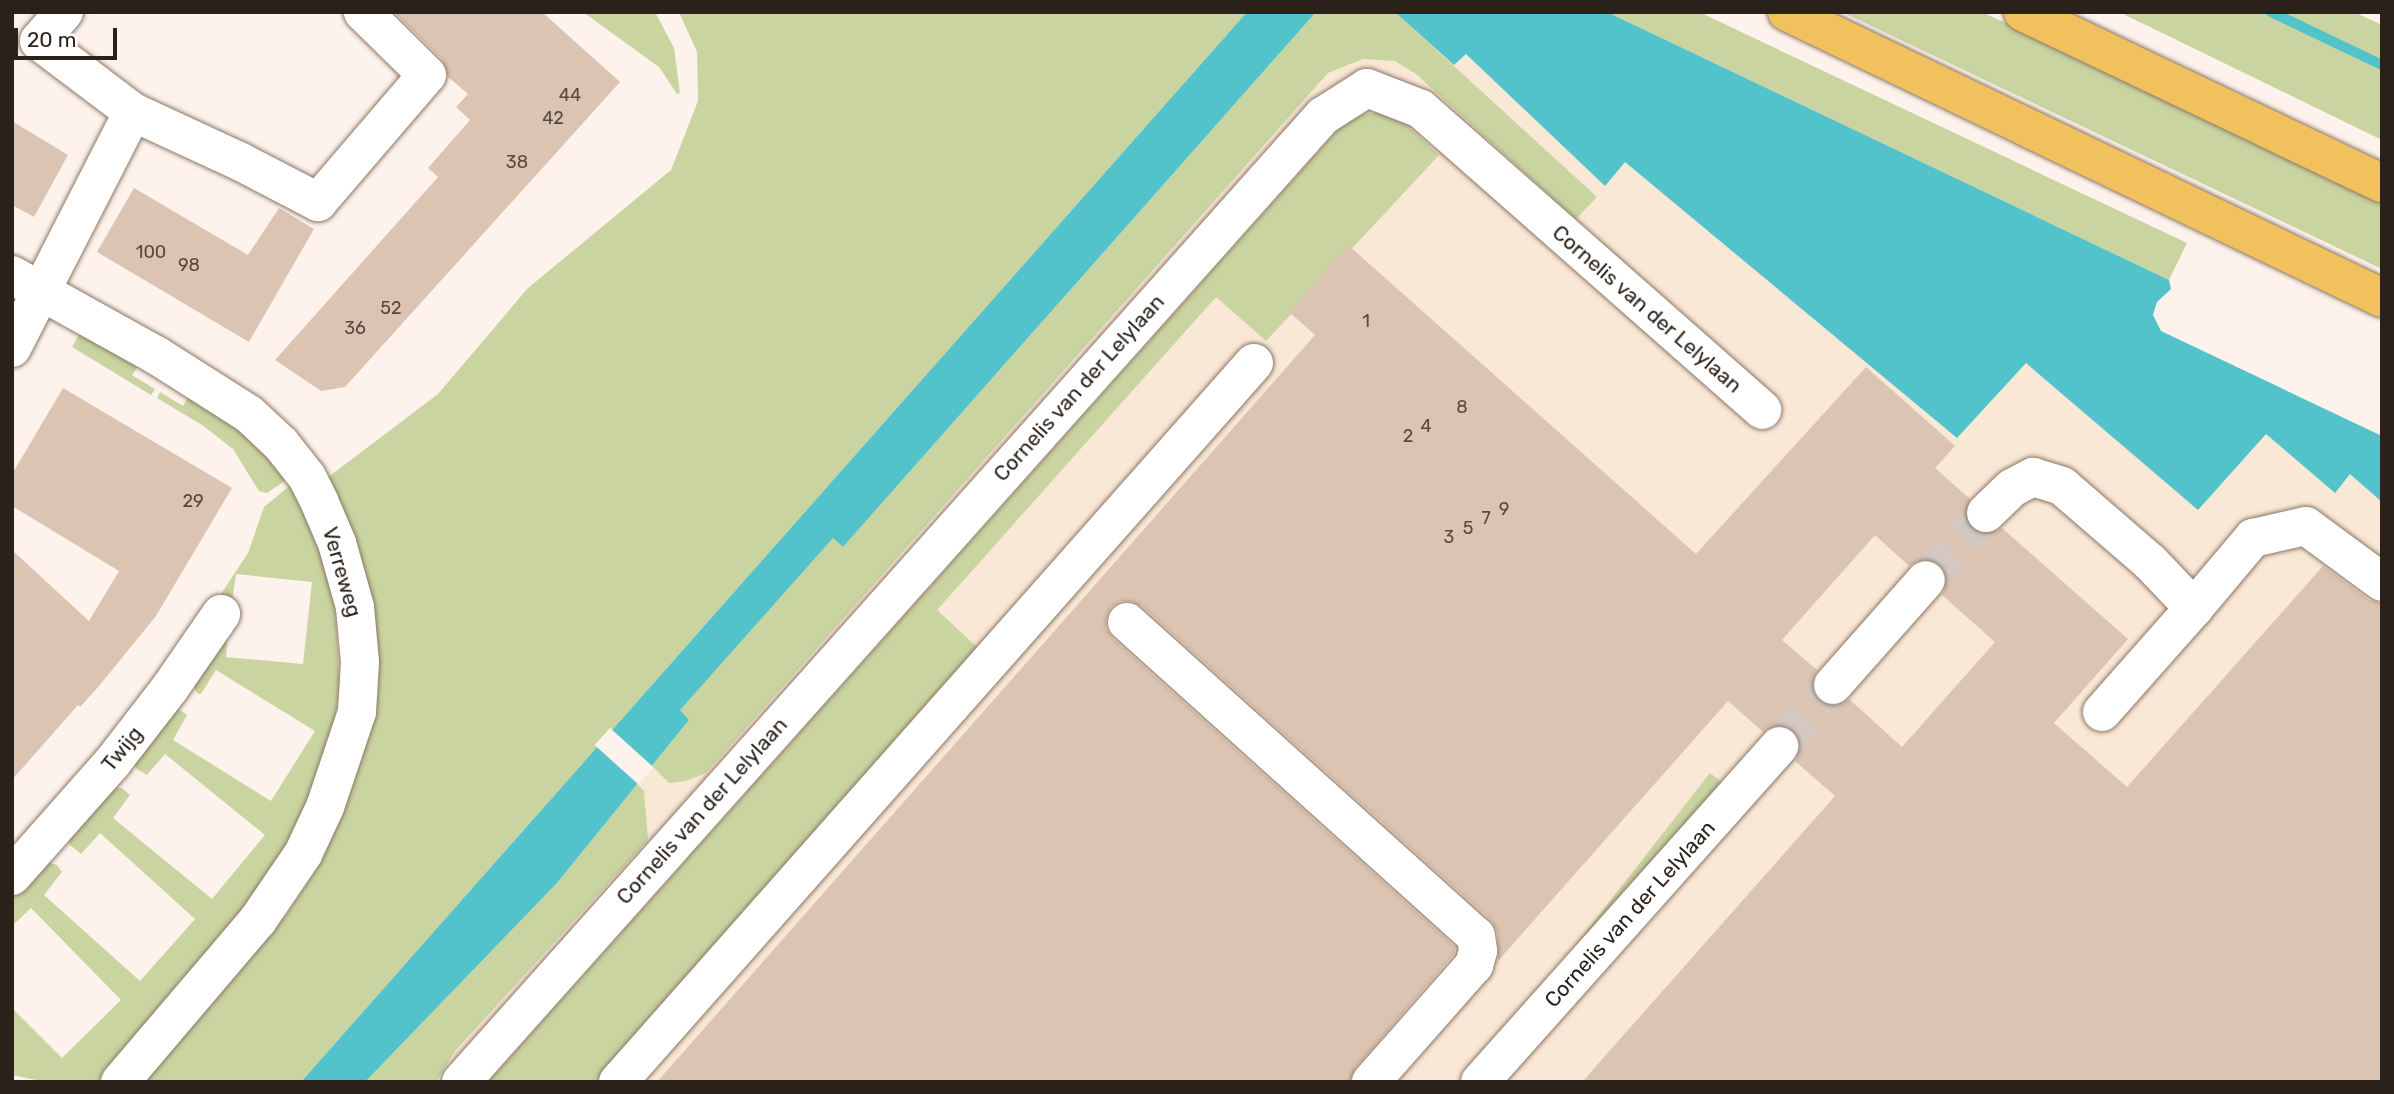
<!DOCTYPE html>
<html>
<head>
<meta charset="utf-8">
<style>
  body { margin:0 }
  #map { position:relative; width:2394px; height:1094px; overflow:hidden; background:#fdf3ec; font-family:Rubik,sans-serif }
  div>[style] { position:absolute }
  [style*='--x'] { left:calc(var(--x)*1px); top:calc(var(--y)*1px); width:calc(var(--w)*1px); rotate:calc(var(--a)*1deg) }
  .industrial>* { inset:0; background:#f9e8d6 }
  .green>* { inset:0; background:#c9d4a0; transform-origin:0 0 }
  .water>* { inset:0; background:#52c2cb }
  .pier>* { inset:0; background:#fdf3ec; transform-origin:0 0 }
  .stream>* { height:10px; margin:-5px; padding:0 5px; transform-origin:5px; border-radius:5px; background:#52c2cb }
  .building>* { inset:0; background:#dcc4b2 }
  .minor-tunnel>* { height:38px; margin-top:-19px; transform-origin:0; background:repeating-linear-gradient(90deg,#d3c9c2 0 38px,transparent 0 57px) }
  .roads { filter:drop-shadow(0 0 2px #8c7665) drop-shadow(0 0 2px #8c7665) }
  .minor>* { height:38px; margin:-19px; padding:0 19px; transform-origin:19px; border-radius:19px; background:#fff }
  .highway>* { height:38px; margin:-19px; padding:0 19px; transform-origin:19px; border-radius:19px; background:#f0c15d }
  span { translate:-50% -50%; white-space:nowrap; text-align:center; line-height:1.15; -webkit-text-stroke:5px #fff; paint-order:stroke }
  .number-label { font-size:18px; color:#564a40 }
  .number-label span { -webkit-text-stroke-width:0 }
  .street-label { font-size:21px; color:#2a211a }
  .frame { position:absolute; inset:0; border:14px solid #2a211a; pointer-events:none }
  .scale { position:absolute; left:14px; top:28px; width:103px; height:32px; box-sizing:border-box; border:4px solid #2a211a; border-top:0; padding-left:9px; font-size:21px; line-height:24px; white-space:nowrap; color:#2a211a; -webkit-text-stroke:5px #fff; paint-order:stroke }
</style>
</head>
<body>
<div id="map">
  <div class="industrial">
    <div style="clip-path:polygon(1316px 12px,1505px 12px,2382px 446px,2382px 1082px,365px 1082px,557px 882px,689px 721px)"></div>
  </div>
  <div class="green">
    <div style="clip-path:polygon(583px 12px,655px 12px,674px 48px,680px 93px,677px 94px,659px 67px)"></div>
    <div style="clip-path:polygon(679px 12px,1247px 12px,301px 1082px,140px 1082px,284px 918px,316px 870px,341px 818px,353px 537px,342px 505px,327px 478px,438px 394px,528px 288px,671px 170px,698px 101px,697px 52px)"></div>
    <div style="clip-path:polygon(1316px 12px,1395px 12px,1597px 197px,1576px 219px,1416px 74px,1395px 61px,1363px 59px,1328px 73px,706px 773px,686px 781px,669px 783px,652px 766px,689px 720px,679px 710px,833px 537px,843px 547px)"></div>
    <div style="clip-path:polygon(1607px 12px,1699px 12px,2187px 243px,2169px 280px)"></div>
    <div style="clip-path:polygon(1842px 12px,1982px 12px,2382px 201px,2382px 269px)"></div>
    <div style="clip-path:polygon(2119px 12px,2354px 12px,2382px 25px,2382px 140px)"></div>
    <div style="clip-path:polygon(1393px 112px,1439px 155px,1266px 341px,1216px 297px,937px 610px,979px 649px,595px 1082px,488px 1082px,1343px 124px,1361px 114px)"></div>
    <div style="clip-path:polygon(82px 330px,139px 365px,132px 375px,155px 389px,151px 395px,72px 347px)"></div>
    <div style="clip-path:polygon(160px 392px,183px 406px,189px 396px,233px 423px,289px 478px,267px 493px,259px 491px,233px 449px,202px 425px,157px 398px)"></div>
    <div style="clip-path:polygon(293px 483px,333px 582px,340px 681px,334px 729px,293px 844px,245px 914px,97px 1082px,46px 1082px,12px 1075px,12px 1008px,62px 1058px,121px 1000px,31px 908px,12px 926px,12px 893px,47px 862px,57px 865px,62px 872px,44px 895px,140px 981px,195px 919px,100px 833px,81px 854px,70px 845px,68px 841px,111px 787px,122px 788px,130px 795px,113px 818px,212px 899px,265px 835px,165px 754px,147px 775px,137px 769px,134px 765px,170px 711px,180px 710px,187px 715px,173px 740px,271px 801px,315px 731px,216px 670px,201px 694px,198px 694px,193px 687px,228px 633px,226px 657px,303px 664px,312px 582px,236px 574px,232px 603px,215px 603px,248px 553px,264px 507px)"></div>
    <div style="left:1710px;top:773px;width:18px;height:413px;rotate:38deg"></div>
    <div style="clip-path:polygon(637px 784px,644px 791px,648px 840px,455px 1051px,436px 1082px,365px 1082px,557px 883px)"></div>
  </div>
  <div class="water">
    <div style="clip-path:polygon(1247px 12px,1316px 12px,843px 547px,833px 538px,680px 710px,689px 720px,557px 883px,365px 1082px,301px 1082px)"></div>
    <div style="clip-path:polygon(1395px 12px,1607px 12px,2169px 280px,2171px 289px,2157px 302px,2153px 315px,2161px 331px,2382px 436px,2382px 502px,2350px 474px,2335px 493px,2266px 434px,2198px 510px,2026px 363px,1957px 438px,1625px 162px,1605px 186px,1466px 54px,1454px 65px)"></div>
  </div>
  <div class="pier">
    <div style="left:610px;top:728px;width:59px;height:23px;rotate:42deg"></div>
  </div>
  <div class="stream">
    <div style="--x:2271;--y:12;--w:123;--a:25.5"></div>
  </div>
  <div class="building">
    <div style="clip-path:polygon(394px 12px,542px 12px,620px 82px,345px 387px,321px 391px,275px 360px,438px 177px,428px 168px,470px 120px,456px 107px,468px 94px,448px 77px,442px 59px)"></div>
    <div style="clip-path:polygon(12px 121px,68px 155px,34px 217px,12px 205px)"></div>
    <div style="clip-path:polygon(134px 188px,248px 255px,279px 208px,314px 229px,249px 342px,97px 252px)"></div>
    <div style="clip-path:polygon(evenodd,1348px 245px,1696px 554px,1866px 367px,1955px 446px,1935px 468px,1970px 499px,1965px 518px,1970px 528px,1979px 534px,1991px 534px,2002px 528px,2128px 639px,2054px 723px,2127px 787px,2323px 566px,2369px 600px,2382px 604px,2382px 1082px,1582px 1082px,1835px 796px,1795px 761px,1800px 750px,1799px 738px,1794px 730px,1783px 725px,1772px 726px,1763px 732px,1728px 701px,1498px 961px,1498px 933px,1491px 920px,1142px 606px,1131px 601px,1120px 601px,1111px 607px,1106px 617px,1106px 628px,1112px 638px,1455px 947px,1454px 954px,1355px 1068px,1350px 1082px,657px 1082px,1315px 335px,1289px 312px,1348px 245px,1875px 535px,1909px 566px,1918px 560px,1930px 559px,1941px 564px,1946px 572px,1947px 584px,1942px 595px,1995px 642px,1902px 747px,1849px 699px,1841px 705px,1829px 706px,1818px 701px,1813px 693px,1812px 681px,1817px 670px,1782px 640px,1875px 535px)"></div>
    <div style="clip-path:polygon(63px 388px,232px 488px,156px 616px,99px 686px,80px 707px,78px 705px,12px 780px,12px 550px,89px 621px,119px 571px,12px 506px,12px 474px)"></div>
  </div>
  <div class="minor-tunnel">
    <div style="--x:1926;--y:580;--w:90;--a:-48.2"></div>
    <div style="--x:1779;--y:746;--w:81;--a:-48.5"></div>
  </div>
  <div class="roads">
    <div class="minor">
      <div style="--x:64;--y:12;--w:38;--a:131"></div>
      <div style="--x:39;--y:41;--w:118;--a:37.1"></div>
      <div style="--x:133;--y:112;--w:119;--a:24.8"></div>
      <div style="--x:241;--y:162;--w:87;--a:27.5"></div>
      <div style="--x:318;--y:202;--w:167;--a:-49.4"></div>
      <div style="--x:427;--y:75;--w:90;--a:-135.5"></div>
      <div style="--x:12;--y:275;--w:165;--a:29.1"></div>
      <div style="--x:156;--y:355;--w:110;--a:32.4"></div>
      <div style="--x:249;--y:414;--w:44;--a:43.2"></div>
      <div style="--x:281;--y:444;--w:42;--a:51.8"></div>
      <div style="--x:307;--y:477;--w:27;--a:63"></div>
      <div style="--x:319;--y:501;--w:46;--a:66.8"></div>
      <div style="--x:337;--y:543;--w:66;--a:74.3"></div>
      <div style="--x:355;--y:607;--w:55;--a:84.8"></div>
      <div style="--x:360;--y:662;--w:50;--a:93.4"></div>
      <div style="--x:357;--y:712;--w:100;--a:108.6"></div>
      <div style="--x:325;--y:807;--w:52;--a:115.1"></div>
      <div style="--x:303;--y:854;--w:80;--a:124.3"></div>
      <div style="--x:258;--y:920;--w:213;--a:130.4"></div>
      <div style="--x:12;--y:348;--w:265;--a:-62.9"></div>
      <div style="--x:1986;--y:513;--w:36;--a:-44"></div>
      <div style="--x:2012;--y:488;--w:24;--a:-28"></div>
      <div style="--x:2033;--y:477;--w:30;--a:17"></div>
      <div style="--x:2062;--y:486;--w:116;--a:40.8"></div>
      <div style="--x:2150;--y:562;--w:64;--a:46.3"></div>
      <div style="--x:2194;--y:608;--w:92;--a:-49.9"></div>
      <div style="--x:2253;--y:538;--w:54;--a:-12.8"></div>
      <div style="--x:2306;--y:526;--w:94;--a:36.4"></div>
      <div style="--x:1127;--y:622;--w:469;--a:42"></div>
      <div style="--x:1476;--y:936;--w:15;--a:82"></div>
      <div style="--x:1478;--y:951;--w:15;--a:106"></div>
      <div style="--x:1474;--y:965;--w:156;--a:131.4"></div>
      <div style="--x:1833;--y:685;--w:140;--a:-48.5"></div>
      <div style="--x:2102;--y:712;--w:139;--a:-48.5"></div>
      <div style="--x:12;--y:876;--w:151;--a:-48.5"></div>
      <div style="--x:112;--y:763;--w:95;--a:-52.3"></div>
      <div style="--x:170;--y:688;--w:90;--a:-55.4"></div>
      <div style="--x:461;--y:1082;--w:1295;--a:-48.26"></div>
      <div style="--x:1323;--y:116;--w:52;--a:-32.5"></div>
      <div style="--x:1367;--y:88;--w:58;--a:21.3"></div>
      <div style="--x:1421;--y:109;--w:455;--a:41.4"></div>
      <div style="--x:618;--y:1082;--w:960;--a:-48.51"></div>
      <div style="--x:1480;--y:1082;--w:450;--a:-48.3"></div>
    </div>
    <div class="highway">
      <div style="--x:1787;--y:12;--w:660;--a:25.67"></div>
      <div style="--x:2023;--y:12;--w:398;--a:25.5"></div>
    </div>
  </div>
  <div class="number-label">
    <span style="left:570px;top:95px">44</span>
    <span style="left:553px;top:118px">42</span>
    <span style="left:517px;top:162px">38</span>
    <span style="left:151px;top:252px">100</span>
    <span style="left:189px;top:265px">98</span>
    <span style="left:391px;top:308px">52</span>
    <span style="left:1366px;top:321px">1</span>
    <span style="left:355px;top:328px">36</span>
    <span style="left:1462px;top:407px">8</span>
    <span style="left:1426px;top:426px">4</span>
    <span style="left:1408px;top:436px">2</span>
    <span style="left:193px;top:501px">29</span>
    <span style="left:1504px;top:509px">9</span>
    <span style="left:1486px;top:518px">7</span>
    <span style="left:1468px;top:528px">5</span>
    <span style="left:1449px;top:537px">3</span>
  </div>
  <div class="street-label">
    <span style="left:1647px;top:309px;rotate:41deg">Cornelis van der Lelylaan</span>
    <span style="left:1079px;top:388px;rotate:-48deg">Cornelis van der Lelylaan</span>
    <span style="left:342px;top:572px;rotate:74deg">Verreweg</span>
    <span style="left:122px;top:749px;rotate:-51deg">Twijg</span>
    <span style="left:702px;top:811px;rotate:-48deg">Cornelis van der Lelylaan</span>
    <span style="left:1630px;top:914px;rotate:-48deg">Cornelis van der Lelylaan</span>
  </div>
  <div class="frame"></div>
  <div class="scale">20 m</div>
</div>
</body>
</html>
